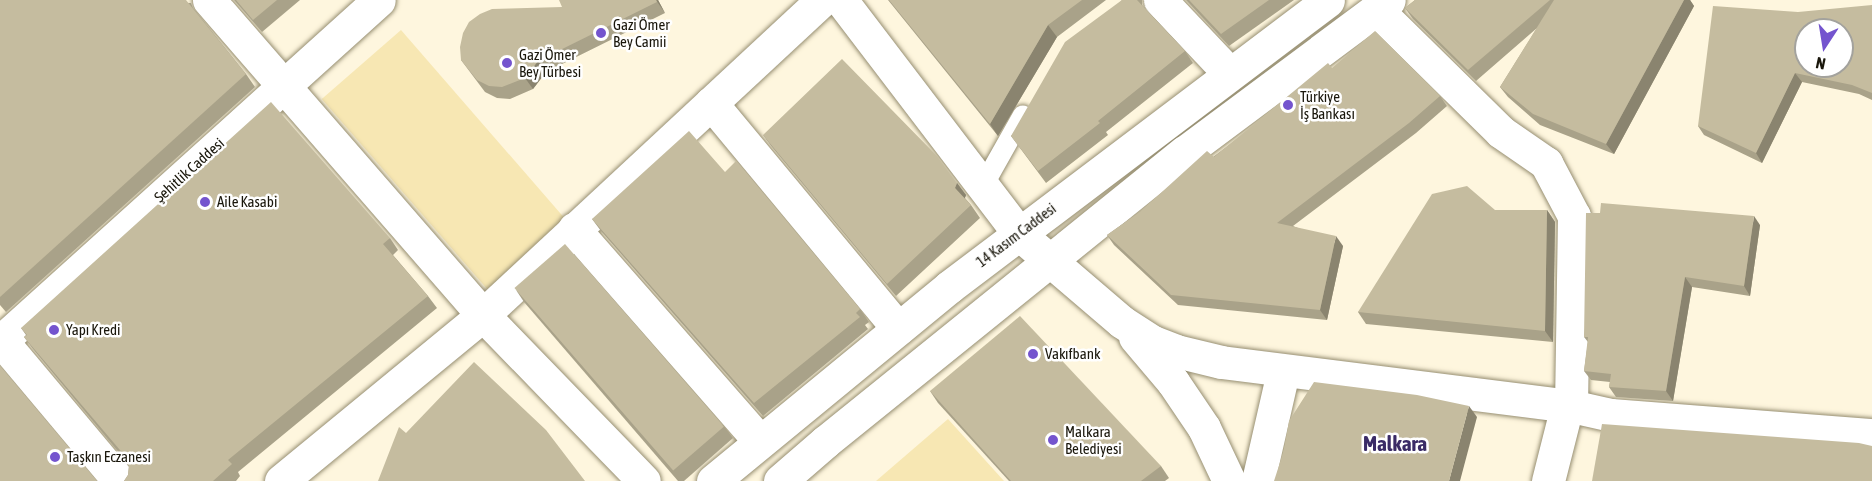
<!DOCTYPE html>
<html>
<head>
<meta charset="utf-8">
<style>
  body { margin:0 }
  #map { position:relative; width:1872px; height:481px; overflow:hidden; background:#fef6de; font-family:"Asap Condensed",sans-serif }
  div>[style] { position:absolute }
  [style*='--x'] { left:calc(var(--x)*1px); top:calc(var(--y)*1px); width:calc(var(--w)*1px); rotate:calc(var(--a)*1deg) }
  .green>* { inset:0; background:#f7e7b3; transform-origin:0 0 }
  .roads { filter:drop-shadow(0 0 2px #968e71) drop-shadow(0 0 2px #968e71) }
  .lane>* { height:20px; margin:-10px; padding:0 10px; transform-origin:10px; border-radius:10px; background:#fff }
  .street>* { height:33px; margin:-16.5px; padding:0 16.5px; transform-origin:16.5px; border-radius:16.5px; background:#fff }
  .secondary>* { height:33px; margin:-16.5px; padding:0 16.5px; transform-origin:16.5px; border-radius:16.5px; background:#fff }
  .wall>* { inset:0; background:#a9a289 }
  .shaded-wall>* { inset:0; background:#8a846f }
  .building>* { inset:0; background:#c5bc9f; transform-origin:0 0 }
  .dots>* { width:16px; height:16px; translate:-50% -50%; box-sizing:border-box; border:3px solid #fff; border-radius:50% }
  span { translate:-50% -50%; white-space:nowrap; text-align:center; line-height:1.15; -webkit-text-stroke:5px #fff; paint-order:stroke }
  .poi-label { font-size:15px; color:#19160b }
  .left { translate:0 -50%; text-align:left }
  .street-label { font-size:15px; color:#19160b }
  .district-label { font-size:21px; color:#3a2b66; font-weight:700 }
  .north { position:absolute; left:1794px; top:18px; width:60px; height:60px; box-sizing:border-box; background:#fff; border:2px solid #a3a29d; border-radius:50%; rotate:192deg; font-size:16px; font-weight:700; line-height:24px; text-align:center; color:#19160b }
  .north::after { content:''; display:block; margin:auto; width:21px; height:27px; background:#7454ce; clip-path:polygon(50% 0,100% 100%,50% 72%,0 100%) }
</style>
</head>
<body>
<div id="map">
  <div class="green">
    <div style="left:401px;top:30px;width:258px;height:105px;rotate:49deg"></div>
    <div style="clip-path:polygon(948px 419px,1004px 481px,876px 481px)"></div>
  </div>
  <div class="roads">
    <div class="lane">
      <div style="--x:983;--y:186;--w:81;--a:-60.6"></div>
    </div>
    <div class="street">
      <div style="--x:209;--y:0;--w:417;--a:49"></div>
      <div style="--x:483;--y:315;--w:231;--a:45.9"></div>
      <div style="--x:841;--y:0;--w:294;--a:52.7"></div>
      <div style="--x:1019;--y:234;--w:135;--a:40.5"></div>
      <div style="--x:1122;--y:322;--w:37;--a:33"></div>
      <div style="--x:1153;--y:342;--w:25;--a:21"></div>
      <div style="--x:1176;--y:351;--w:46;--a:13.7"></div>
      <div style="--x:1221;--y:362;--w:353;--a:7.2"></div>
      <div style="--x:1571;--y:406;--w:41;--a:12.7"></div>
      <div style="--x:1611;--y:415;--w:262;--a:4.4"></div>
      <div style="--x:1160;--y:0;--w:100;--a:46.6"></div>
      <div style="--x:1376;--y:9;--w:175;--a:44.5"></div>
      <div style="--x:1501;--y:132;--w:55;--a:34.6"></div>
      <div style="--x:1546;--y:163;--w:60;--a:62.2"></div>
      <div style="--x:1574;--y:216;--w:190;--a:90.9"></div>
      <div style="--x:711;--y:103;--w:293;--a:50.3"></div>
      <div style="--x:574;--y:229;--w:281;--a:48.8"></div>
      <div style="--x:1135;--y:337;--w:59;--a:49.8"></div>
      <div style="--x:1173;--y:382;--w:55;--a:56"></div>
      <div style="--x:1204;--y:428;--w:59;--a:64.7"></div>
      <div style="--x:0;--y:342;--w:510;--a:-42.06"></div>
      <div style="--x:281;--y:481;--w:261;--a:-39.4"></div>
      <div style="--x:483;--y:315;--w:463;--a:-42.9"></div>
      <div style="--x:713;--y:481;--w:306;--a:-39.4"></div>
      <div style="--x:949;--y:287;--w:475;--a:-37.1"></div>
      <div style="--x:1258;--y:481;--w:112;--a:-77.1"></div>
      <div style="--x:1548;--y:481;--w:77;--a:-75.8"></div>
    </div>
    <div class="secondary">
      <div style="--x:0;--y:339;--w:185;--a:50"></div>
      <div style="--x:780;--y:481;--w:60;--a:-40.9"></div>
      <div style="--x:825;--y:442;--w:462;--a:-38.9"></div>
      <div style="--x:1185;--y:152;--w:254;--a:-36.7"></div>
    </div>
  </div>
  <div class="wall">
    <div style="clip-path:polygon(0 0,191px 3px,193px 8px,246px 74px,255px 87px,6px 312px,0 305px)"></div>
    <div style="clip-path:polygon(234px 0,300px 0,262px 32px)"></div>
    <div style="clip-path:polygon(658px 0,665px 13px,546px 72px,533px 89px,510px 99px,497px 98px,485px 92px,461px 60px,562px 7px)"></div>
    <div style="clip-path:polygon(888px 0,1106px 0,1057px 37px,998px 136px)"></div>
    <div style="clip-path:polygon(1122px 0,1142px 0,1142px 5px,1185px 51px,1193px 63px,1106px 132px,1108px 135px,1046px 183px,1011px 136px)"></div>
    <div style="clip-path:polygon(1186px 0,1294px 0,1229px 46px)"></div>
    <div style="clip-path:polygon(1415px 0,1690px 0,1694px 6px,1614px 154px,1540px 125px,1508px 97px,1500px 87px,1537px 28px,1476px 81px,1413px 19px,1405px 8px)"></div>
    <div style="clip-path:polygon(1872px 5px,1872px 100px,1859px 94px,1802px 82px,1762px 163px,1704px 135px,1698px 126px)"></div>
    <div style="clip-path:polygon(1332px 68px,1440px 96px,1447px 106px,1416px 133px,1293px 226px,1343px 246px,1327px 320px,1178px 305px,1114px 245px,1107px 235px,1141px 211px)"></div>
    <div style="clip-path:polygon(763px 135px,957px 183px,966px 195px,965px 198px,971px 205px,980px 218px,896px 296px,772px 147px)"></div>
    <div style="clip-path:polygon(725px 172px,860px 309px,869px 322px,865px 325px,868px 329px,763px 416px,601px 231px,592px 219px)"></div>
    <div style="clip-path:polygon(1495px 210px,1547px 210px,1555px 222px,1553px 342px,1366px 324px,1358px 312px)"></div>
    <div style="clip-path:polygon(1600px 213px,1760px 225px,1750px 296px,1692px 287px,1673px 401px,1616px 397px,1609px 387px,1610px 382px,1591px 380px,1584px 371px,1588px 342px,1584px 337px)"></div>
    <div style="clip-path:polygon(390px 238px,398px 250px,393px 255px,428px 296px,437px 308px,238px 472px,240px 476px,236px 481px,124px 481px,128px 475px,129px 466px,126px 461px,33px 349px,24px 337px,26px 335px,21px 328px)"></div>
    <div style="clip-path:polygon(516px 290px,724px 426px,733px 438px,684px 481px,678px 481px,524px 302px)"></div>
    <div style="clip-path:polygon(930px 391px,1161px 466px,1169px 478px,1165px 481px,1009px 481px,938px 403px)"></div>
  </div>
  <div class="shaded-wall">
    <div style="clip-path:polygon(656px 0,658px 0,665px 13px)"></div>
    <div style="clip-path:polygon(1684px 0,1690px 0,1694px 6px,1614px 154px,1606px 144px)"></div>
    <div style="clip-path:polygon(1048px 25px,1057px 37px,998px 136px,990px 124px)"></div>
    <div style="clip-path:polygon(538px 61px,546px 72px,533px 89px,525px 78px)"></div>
    <div style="clip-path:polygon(1795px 73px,1802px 82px,1762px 163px,1756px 153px)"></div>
    <div style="clip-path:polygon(957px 183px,966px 195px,964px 200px,955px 188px)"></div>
    <div style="clip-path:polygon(1547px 210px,1555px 222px,1553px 342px,1545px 331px)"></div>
    <div style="clip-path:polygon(1754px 216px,1760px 225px,1750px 296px,1744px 286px)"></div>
    <div style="clip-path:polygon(1336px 236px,1343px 246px,1327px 320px,1320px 310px)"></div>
    <div style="clip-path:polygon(1685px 277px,1692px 287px,1673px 401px,1666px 391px)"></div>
    <div style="clip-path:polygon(1469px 406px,1477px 417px,1460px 481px,1449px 481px)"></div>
  </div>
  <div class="building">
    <div style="clip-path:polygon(0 0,186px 0,246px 74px,0 297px)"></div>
    <div style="clip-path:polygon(236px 0,277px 0,253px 20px)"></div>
    <div style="clip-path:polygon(559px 0,656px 0,657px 2px,538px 61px,525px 78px,502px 87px,489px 86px,477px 80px,461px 60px,460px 47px,463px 33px,469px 22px,480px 14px,492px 9px,562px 7px)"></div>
    <div style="clip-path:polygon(889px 0,1082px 0,1048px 25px,990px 124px)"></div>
    <div style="clip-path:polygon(1122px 0,1137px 0,1185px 51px,1098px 121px,1100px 123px,1038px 171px,1011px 136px,1065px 42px)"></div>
    <div style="clip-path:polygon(1189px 0,1269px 0,1221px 34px)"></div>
    <div style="clip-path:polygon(1415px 0,1550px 0,1468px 70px,1405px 8px)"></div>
    <div style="clip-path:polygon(1554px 0,1684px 0,1606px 144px,1533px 114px,1500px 87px)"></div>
    <div style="clip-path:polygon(evenodd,1872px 5px,1872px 93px,1852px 85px,1795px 73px,1756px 153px,1698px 126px,1713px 6px,1798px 12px,1872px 5px,1806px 30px,1842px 30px,1842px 66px,1806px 66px,1806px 30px)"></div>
    <div style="clip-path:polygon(1375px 31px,1440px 96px,1409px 123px,1277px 223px,1336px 236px,1320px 310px,1171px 295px,1107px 235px,1141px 211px,1207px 151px,1214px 157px,1328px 63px,1332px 68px)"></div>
    <div style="clip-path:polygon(842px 59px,937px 156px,957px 183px,955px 188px,971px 205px,887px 284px,763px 135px)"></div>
    <div style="clip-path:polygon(271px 102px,390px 238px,383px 244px,428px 296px,228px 460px,232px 464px,213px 481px,124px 481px,128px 475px,129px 466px,125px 456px,24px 337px,27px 335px,21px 328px)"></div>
    <div style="clip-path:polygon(689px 131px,725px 172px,736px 161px,860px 309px,856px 313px,860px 317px,754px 403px,592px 219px)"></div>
    <div style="clip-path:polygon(1467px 186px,1495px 210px,1547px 210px,1545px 331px,1358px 312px,1432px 194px)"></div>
    <div style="clip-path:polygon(1601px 203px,1754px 216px,1744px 286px,1685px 277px,1666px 391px,1609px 387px,1611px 374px,1584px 371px,1588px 337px,1584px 337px,1586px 213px,1600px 213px)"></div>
    <div style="left:565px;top:244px;width:242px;height:67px;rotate:49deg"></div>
    <div style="clip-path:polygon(1020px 316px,1161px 466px,1141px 481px,1011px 481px,930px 391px)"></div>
    <div style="clip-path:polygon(474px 362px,546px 430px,585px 481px,378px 481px,399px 427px,406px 433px)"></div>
    <div style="clip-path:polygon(0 366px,96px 480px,97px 481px,0 481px)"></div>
    <div style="clip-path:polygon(1314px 382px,1417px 395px,1469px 406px,1449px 481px,1274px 481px,1284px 450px,1289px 421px)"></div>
    <div style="clip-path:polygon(1602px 424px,1859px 443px,1872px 446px,1872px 481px,1592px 481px)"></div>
  </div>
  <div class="dots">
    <div style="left:601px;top:33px;background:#7454ce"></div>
    <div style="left:507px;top:63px;background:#7454ce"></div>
    <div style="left:1288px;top:105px;background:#7454ce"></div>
    <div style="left:205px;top:202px;background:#7454ce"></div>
    <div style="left:54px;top:330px;background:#7454ce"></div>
    <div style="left:1033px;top:354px;background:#7454ce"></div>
    <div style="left:1053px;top:440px;background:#7454ce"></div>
    <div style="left:55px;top:457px;background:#7454ce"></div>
  </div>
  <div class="poi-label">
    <span class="left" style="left:613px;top:33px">Gazi Ömer<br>Bey Camii</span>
    <span class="left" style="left:519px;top:63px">Gazi Ömer<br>Bey Türbesi</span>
    <span class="left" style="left:1300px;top:105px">Türkiye<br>İş Bankası</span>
    <span class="left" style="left:217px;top:202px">Aile Kasabi</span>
    <span class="left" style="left:66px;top:330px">Yapı Kredi</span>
    <span class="left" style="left:1045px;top:354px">Vakıfbank</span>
    <span class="left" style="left:1065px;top:440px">Malkara<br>Belediyesi</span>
    <span class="left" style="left:67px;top:457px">Taşkın Eczanesi</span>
  </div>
  <div class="street-label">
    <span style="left:189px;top:170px;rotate:-42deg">Şehitlik Caddesi</span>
    <span style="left:1016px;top:235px;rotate:-37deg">14 Kasım Caddesi</span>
  </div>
  <div class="district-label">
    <span style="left:1395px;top:443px">Malkara</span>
  </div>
  <div class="north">N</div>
</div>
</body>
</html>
